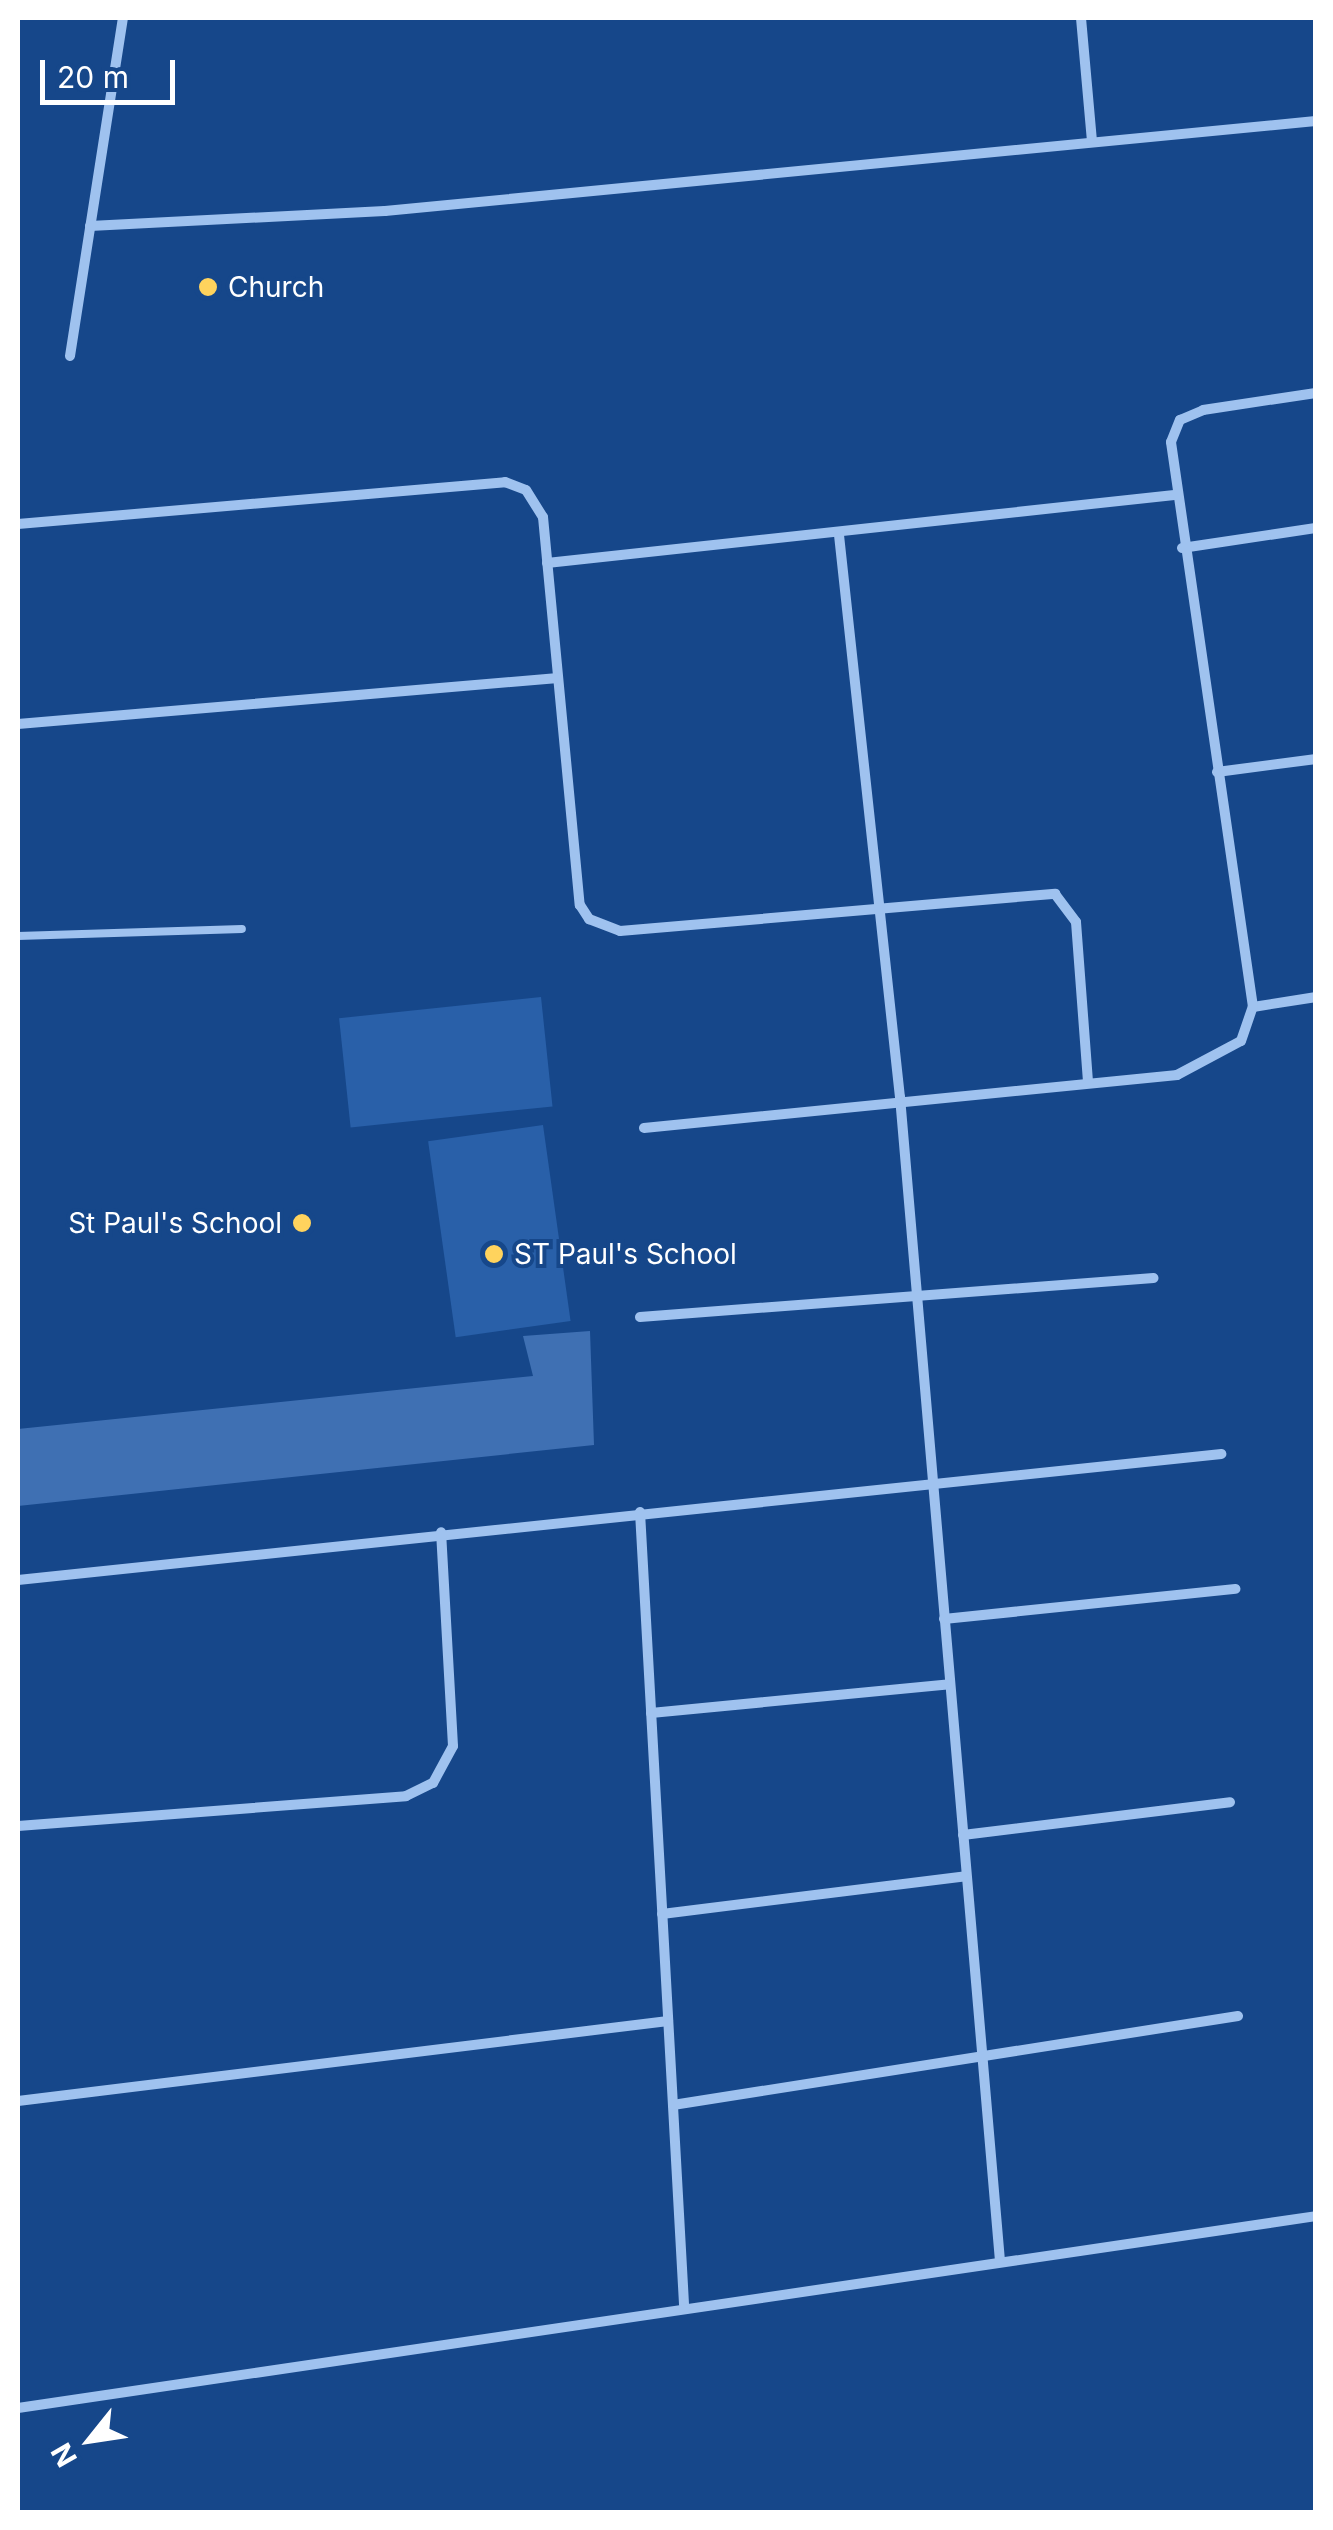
<!DOCTYPE html>
<html>
<head>
<meta charset="utf-8">
<style>
  body { margin:0 }
  #map { position:relative; width:1333px; height:2530px; overflow:hidden; background:#16478a; font-family:Inter,sans-serif }
  div>[style] { position:absolute }
  [style*='--x'] { left:calc(var(--x)*1px); top:calc(var(--y)*1px); width:calc(var(--w)*1px); rotate:calc(var(--a)*1deg) }
  .green>* { inset:0; background:#2960a9; transform-origin:0 0 }
  .building>* { inset:0; background:#3f70b3 }
  .lane>* { height:8px; margin:-4px; padding:0 4px; transform-origin:4px; border-radius:4px; background:#9fc2ef }
  .street>* { height:10px; margin:-5px; padding:0 5px; transform-origin:5px; border-radius:5px; background:#9fc2ef }
  .dots>* { width:28px; height:28px; translate:-50% -50%; box-sizing:border-box; border:5px solid #16478a; border-radius:50% }
  span { translate:-50% -50%; white-space:nowrap; text-align:center; line-height:1.15; -webkit-text-stroke:8px #16478a; paint-order:stroke }
  .poi-label { font-size:28px; color:#fff }
  .left { translate:0 -50%; text-align:left }
  .right { translate:-100% -50%; text-align:right }
  .frame { position:absolute; inset:0; border:20px solid #fff; pointer-events:none }
  .north { position:absolute; left:40px; top:2390px; width:100px; height:100px; -webkit-text-stroke:8px #16478a; paint-order:stroke; rotate:240deg; font-size:28px; font-weight:700; line-height:40px; text-align:center; color:#fff }
  .north::after { content:''; display:block; margin:auto; width:35px; height:45px; background:#fff; clip-path:polygon(50% 0,100% 100%,50% 72%,0 100%) }
  .scale { position:absolute; left:40px; top:60px; width:135px; height:45px; box-sizing:border-box; border:5px solid #fff; border-top:0; padding-left:12px; font-size:30px; line-height:35px; white-space:nowrap; color:#fff; -webkit-text-stroke:8px #16478a; paint-order:stroke }
</style>
</head>
<body>
<div id="map">
  <div class="green">
    <div style="left:541px;top:997px;width:110px;height:203px;rotate:84deg"></div>
    <div style="left:543px;top:1125px;width:198px;height:116px;rotate:82deg"></div>
  </div>
  <div class="building">
    <div style="clip-path:polygon(590px 1331px,594px 1445px,18px 1506px,18px 1429px,533px 1376px,523px 1336px)"></div>
  </div>
  <div class="lane">
    <div style="--x:18;--y:936;--w:224;--a:-1.8"></div>
  </div>
  <div class="street">
    <div style="--x:1081;--y:18;--w:124;--a:84.9"></div>
    <div style="--x:90;--y:226;--w:295;--a:-2.9"></div>
    <div style="--x:385;--y:211;--w:935;--a:-5.52"></div>
    <div style="--x:70;--y:356;--w:342;--a:-81.1"></div>
    <div style="--x:18;--y:524;--w:489;--a:-4.9"></div>
    <div style="--x:505;--y:482;--w:22;--a:21"></div>
    <div style="--x:526;--y:490;--w:32;--a:58"></div>
    <div style="--x:543;--y:517;--w:390;--a:84.6"></div>
    <div style="--x:580;--y:905;--w:17;--a:57"></div>
    <div style="--x:589;--y:919;--w:33;--a:21"></div>
    <div style="--x:620;--y:931;--w:437;--a:-4.9"></div>
    <div style="--x:1055;--y:894;--w:35;--a:53"></div>
    <div style="--x:1076;--y:922;--w:160;--a:85.7"></div>
    <div style="--x:839;--y:535;--w:565;--a:83.81"></div>
    <div style="--x:900;--y:1097;--w:1168;--a:85.09"></div>
    <div style="--x:1182;--y:548;--w:135;--a:-8.5"></div>
    <div style="--x:547;--y:563;--w:631;--a:-6.19"></div>
    <div style="--x:18;--y:724;--w:542;--a:-4.87"></div>
    <div style="--x:1217;--y:772;--w:100;--a:-7.5"></div>
    <div style="--x:1253;--y:1007;--w:64;--a:-9"></div>
    <div style="--x:644;--y:1128;--w:536;--a:-5.68"></div>
    <div style="--x:1177;--y:1075;--w:72;--a:-28"></div>
    <div style="--x:1241;--y:1041;--w:36;--a:-71"></div>
    <div style="--x:1253;--y:1007;--w:571;--a:-98.26"></div>
    <div style="--x:1171;--y:442;--w:24;--a:-68"></div>
    <div style="--x:1180;--y:420;--w:25;--a:-23"></div>
    <div style="--x:1203;--y:410;--w:114;--a:-8.6"></div>
    <div style="--x:640;--y:1317;--w:515;--a:-4.34"></div>
    <div style="--x:640;--y:1512;--w:794;--a:86.82"></div>
    <div style="--x:18;--y:1580;--w:1210;--a:-5.98"></div>
    <div style="--x:944;--y:1619;--w:293;--a:-5.9"></div>
    <div style="--x:651;--y:1713;--w:300;--a:-5.5"></div>
    <div style="--x:18;--y:1826;--w:389;--a:-4.4"></div>
    <div style="--x:406;--y:1796;--w:30;--a:-26"></div>
    <div style="--x:433;--y:1783;--w:42;--a:-61.6"></div>
    <div style="--x:453;--y:1746;--w:214;--a:-93.2"></div>
    <div style="--x:963;--y:1835;--w:269;--a:-7"></div>
    <div style="--x:662;--y:1914;--w:306;--a:-7.1"></div>
    <div style="--x:18;--y:2101;--w:655;--a:-7.02"></div>
    <div style="--x:673;--y:2105;--w:572;--a:-8.95"></div>
    <div style="--x:18;--y:2408;--w:1312;--a:-8.41"></div>
  </div>
  <div class="dots">
    <div style="left:208px;top:287px;background:#ffd35d"></div>
    <div style="left:302px;top:1223px;background:#ffd35d"></div>
    <div style="left:494px;top:1254px;background:#ffd35d"></div>
  </div>
  <div class="poi-label">
    <span class="left" style="left:228px;top:287px">Church</span>
    <span class="right" style="left:282px;top:1223px">St Paul's School</span>
    <span class="left" style="left:514px;top:1254px">ST Paul's School</span>
  </div>
  <div class="frame"></div>
  <div class="north">N</div>
  <div class="scale">20 m</div>
</div>
</body>
</html>
